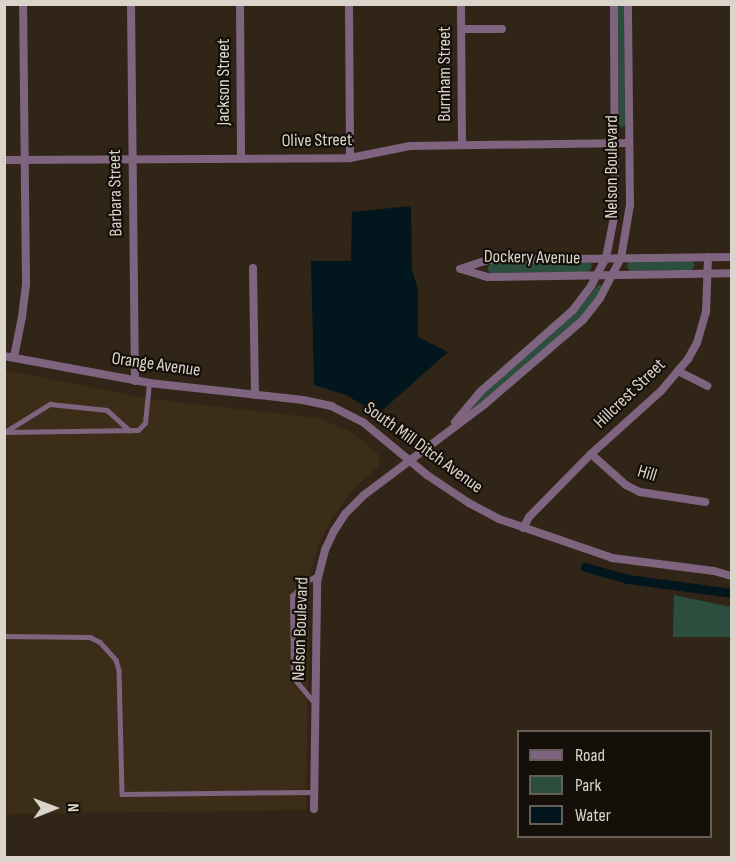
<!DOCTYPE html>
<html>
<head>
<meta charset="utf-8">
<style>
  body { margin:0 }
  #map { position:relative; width:736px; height:862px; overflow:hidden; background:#302516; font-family:"Sofia Sans Condensed",sans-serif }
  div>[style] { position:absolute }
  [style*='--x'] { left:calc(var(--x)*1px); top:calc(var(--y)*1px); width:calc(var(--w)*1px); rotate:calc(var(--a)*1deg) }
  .built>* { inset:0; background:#3b2d17 }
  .green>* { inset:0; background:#2b4e3e }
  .water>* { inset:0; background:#02161e }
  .canal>* { height:9px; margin:-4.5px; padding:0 4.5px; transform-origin:4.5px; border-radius:4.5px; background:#02161e }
  .service>* { height:4.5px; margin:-2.25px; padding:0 2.25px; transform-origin:2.25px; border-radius:2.25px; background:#7e647f }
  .minor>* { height:8px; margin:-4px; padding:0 4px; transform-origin:4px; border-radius:4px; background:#7e647f }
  span { translate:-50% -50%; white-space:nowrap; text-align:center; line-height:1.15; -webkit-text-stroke:4.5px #140f09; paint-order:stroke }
  .street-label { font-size:18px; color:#dbd4cb }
  .frame { position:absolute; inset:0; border:6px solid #dbd4cb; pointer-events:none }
  .legend { position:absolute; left:517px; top:730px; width:195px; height:108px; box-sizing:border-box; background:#140f09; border:2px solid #645e57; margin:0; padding:8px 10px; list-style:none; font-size:18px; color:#dbd4cb }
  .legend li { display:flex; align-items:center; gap:12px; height:30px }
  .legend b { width:30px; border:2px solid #645e57 }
  .north { position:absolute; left:24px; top:778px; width:60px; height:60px; -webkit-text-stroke:4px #140f09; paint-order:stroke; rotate:89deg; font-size:16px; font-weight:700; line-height:24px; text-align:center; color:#dbd4cb }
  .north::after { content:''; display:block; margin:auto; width:21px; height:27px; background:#dbd4cb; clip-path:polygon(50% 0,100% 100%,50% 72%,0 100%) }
</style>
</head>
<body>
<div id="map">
  <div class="built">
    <div style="clip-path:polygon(4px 370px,151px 399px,317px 418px,350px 431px,378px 454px,380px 460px,378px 467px,355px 488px,332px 518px,318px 546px,310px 575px,306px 810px,5px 814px)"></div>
  </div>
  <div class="green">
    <div style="clip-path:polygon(618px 5px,624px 5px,625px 125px,622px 128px,619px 125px)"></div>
    <div style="clip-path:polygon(693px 261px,695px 266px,691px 270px,630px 271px,627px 267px,628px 262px)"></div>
    <div style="clip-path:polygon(491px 263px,591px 263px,592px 267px,588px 272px,490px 273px,487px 269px)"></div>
    <div style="clip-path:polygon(599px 284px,602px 286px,599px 293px,582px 316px,468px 413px,484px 394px,576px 312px)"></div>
    <div style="clip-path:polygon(674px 595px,731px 607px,731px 637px,673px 637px)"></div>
  </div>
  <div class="water">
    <div style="clip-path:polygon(411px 206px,412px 270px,418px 289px,418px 337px,448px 352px,378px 414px,346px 395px,314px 385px,311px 261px,351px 261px,352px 212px)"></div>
  </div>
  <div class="canal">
    <div style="--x:585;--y:567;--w:45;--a:15.6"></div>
    <div style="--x:628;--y:579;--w:105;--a:7.7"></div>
  </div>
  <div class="service">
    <div style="--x:4;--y:432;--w:134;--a:-0.9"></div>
    <div style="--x:138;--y:430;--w:10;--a:-45"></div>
    <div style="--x:145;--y:423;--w:40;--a:-84.3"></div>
    <div style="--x:5;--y:432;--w:53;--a:-31.9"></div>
    <div style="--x:50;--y:404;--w:57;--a:6"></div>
    <div style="--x:107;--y:410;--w:30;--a:42"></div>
    <div style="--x:4;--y:636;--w:86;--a:0.7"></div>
    <div style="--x:90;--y:637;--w:11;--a:27"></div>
    <div style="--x:100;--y:642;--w:24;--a:48"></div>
    <div style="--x:116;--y:660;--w:10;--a:73"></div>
    <div style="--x:119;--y:670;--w:124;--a:88.6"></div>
    <div style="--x:122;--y:794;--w:193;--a:-0.6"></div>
    <div style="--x:315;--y:704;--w:34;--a:-130"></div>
    <div style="--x:293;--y:678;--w:82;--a:-90.7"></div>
    <div style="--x:292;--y:596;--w:21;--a:-45"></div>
    <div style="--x:307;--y:581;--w:13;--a:-29"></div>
  </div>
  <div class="minor">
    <div style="--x:131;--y:4;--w:377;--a:89.4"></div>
    <div style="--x:240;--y:4;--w:155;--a:89.6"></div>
    <div style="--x:349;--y:4;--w:154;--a:89.6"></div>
    <div style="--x:461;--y:4;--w:140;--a:89.6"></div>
    <div style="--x:462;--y:29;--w:40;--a:0"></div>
    <div style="--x:4;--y:160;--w:346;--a:-0.3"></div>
    <div style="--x:350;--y:158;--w:61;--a:-11.3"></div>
    <div style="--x:410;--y:146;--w:219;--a:-0.8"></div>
    <div style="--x:253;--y:268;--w:127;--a:89.1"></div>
    <div style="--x:460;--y:269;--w:28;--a:-18"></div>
    <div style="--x:487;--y:260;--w:245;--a:-0.7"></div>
    <div style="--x:461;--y:269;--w:28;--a:17"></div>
    <div style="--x:488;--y:277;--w:244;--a:-0.9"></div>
    <div style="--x:4;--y:356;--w:147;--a:10.5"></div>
    <div style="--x:149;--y:383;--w:155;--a:6.3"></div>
    <div style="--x:303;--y:400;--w:29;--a:12"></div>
    <div style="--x:331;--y:406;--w:37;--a:27"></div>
    <div style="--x:364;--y:423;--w:82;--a:39.5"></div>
    <div style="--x:427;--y:475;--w:50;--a:33.7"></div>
    <div style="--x:469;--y:503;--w:34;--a:28"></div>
    <div style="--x:499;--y:519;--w:120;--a:19"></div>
    <div style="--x:612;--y:558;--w:103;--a:7.3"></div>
    <div style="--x:714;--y:571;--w:19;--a:16"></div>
    <div style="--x:14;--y:357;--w:41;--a:-78.7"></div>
    <div style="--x:22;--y:317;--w:34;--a:-83"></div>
    <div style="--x:26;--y:283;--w:279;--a:-90.6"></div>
    <div style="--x:678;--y:371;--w:33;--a:27"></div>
    <div style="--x:455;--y:422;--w:39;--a:-50"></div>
    <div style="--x:480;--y:392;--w:124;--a:-41.4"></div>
    <div style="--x:573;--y:310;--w:30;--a:-53"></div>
    <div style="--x:591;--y:286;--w:32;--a:-62"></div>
    <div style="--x:606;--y:258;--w:47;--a:-78.9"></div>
    <div style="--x:615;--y:212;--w:208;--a:-90.3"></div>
    <div style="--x:591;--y:454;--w:47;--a:41.5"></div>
    <div style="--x:626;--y:485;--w:16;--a:27"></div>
    <div style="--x:640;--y:492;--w:66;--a:8.7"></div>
    <div style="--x:523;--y:528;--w:13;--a:-61"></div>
    <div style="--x:529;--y:517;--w:88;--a:-45.5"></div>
    <div style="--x:591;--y:454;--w:94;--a:-42"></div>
    <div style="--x:661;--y:391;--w:42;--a:-49.8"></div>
    <div style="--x:688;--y:359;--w:18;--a:-61"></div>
    <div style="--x:697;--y:343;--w:32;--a:-74"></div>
    <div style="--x:706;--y:312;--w:55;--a:-87.9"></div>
    <div style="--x:314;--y:809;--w:227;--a:-89.2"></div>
    <div style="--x:317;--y:582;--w:33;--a:-76"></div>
    <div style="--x:325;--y:550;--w:21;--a:-65"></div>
    <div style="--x:334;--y:531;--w:20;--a:-57"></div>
    <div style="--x:345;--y:514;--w:27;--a:-45"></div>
    <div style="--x:364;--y:495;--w:151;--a:-36.9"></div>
    <div style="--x:485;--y:404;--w:129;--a:-40.6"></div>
    <div style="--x:583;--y:320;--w:28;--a:-52"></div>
    <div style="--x:600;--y:298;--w:45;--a:-62.3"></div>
    <div style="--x:621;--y:258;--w:54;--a:-80.4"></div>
    <div style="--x:630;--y:205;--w:201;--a:-90.6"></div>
  </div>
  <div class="street-label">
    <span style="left:445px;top:74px;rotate:-90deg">Burnham Street</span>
    <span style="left:224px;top:82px;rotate:-90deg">Jackson Street</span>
    <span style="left:317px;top:141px;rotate:-1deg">Olive Street</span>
    <span style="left:612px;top:167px;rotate:-90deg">Nelson Boulevard</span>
    <span style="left:116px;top:193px;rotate:-91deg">Barbara Street</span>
    <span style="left:532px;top:258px;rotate:1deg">Dockery Avenue</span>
    <span style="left:156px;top:365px;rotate:8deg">Orange Avenue</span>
    <span style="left:630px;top:394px;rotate:-44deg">Hillcrest Street</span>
    <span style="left:423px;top:448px;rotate:36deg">South Mill Ditch Avenue</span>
    <span style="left:647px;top:474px;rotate:17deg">Hill</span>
    <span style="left:301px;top:629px;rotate:-88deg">Nelson Boulevard</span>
  </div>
  <div class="frame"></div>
  <ul class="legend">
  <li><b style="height:8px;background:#7e647f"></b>Road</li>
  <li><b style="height:16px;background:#2b4e3e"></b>Park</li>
  <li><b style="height:16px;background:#02161e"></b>Water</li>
  </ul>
  <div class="north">N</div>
</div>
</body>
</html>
